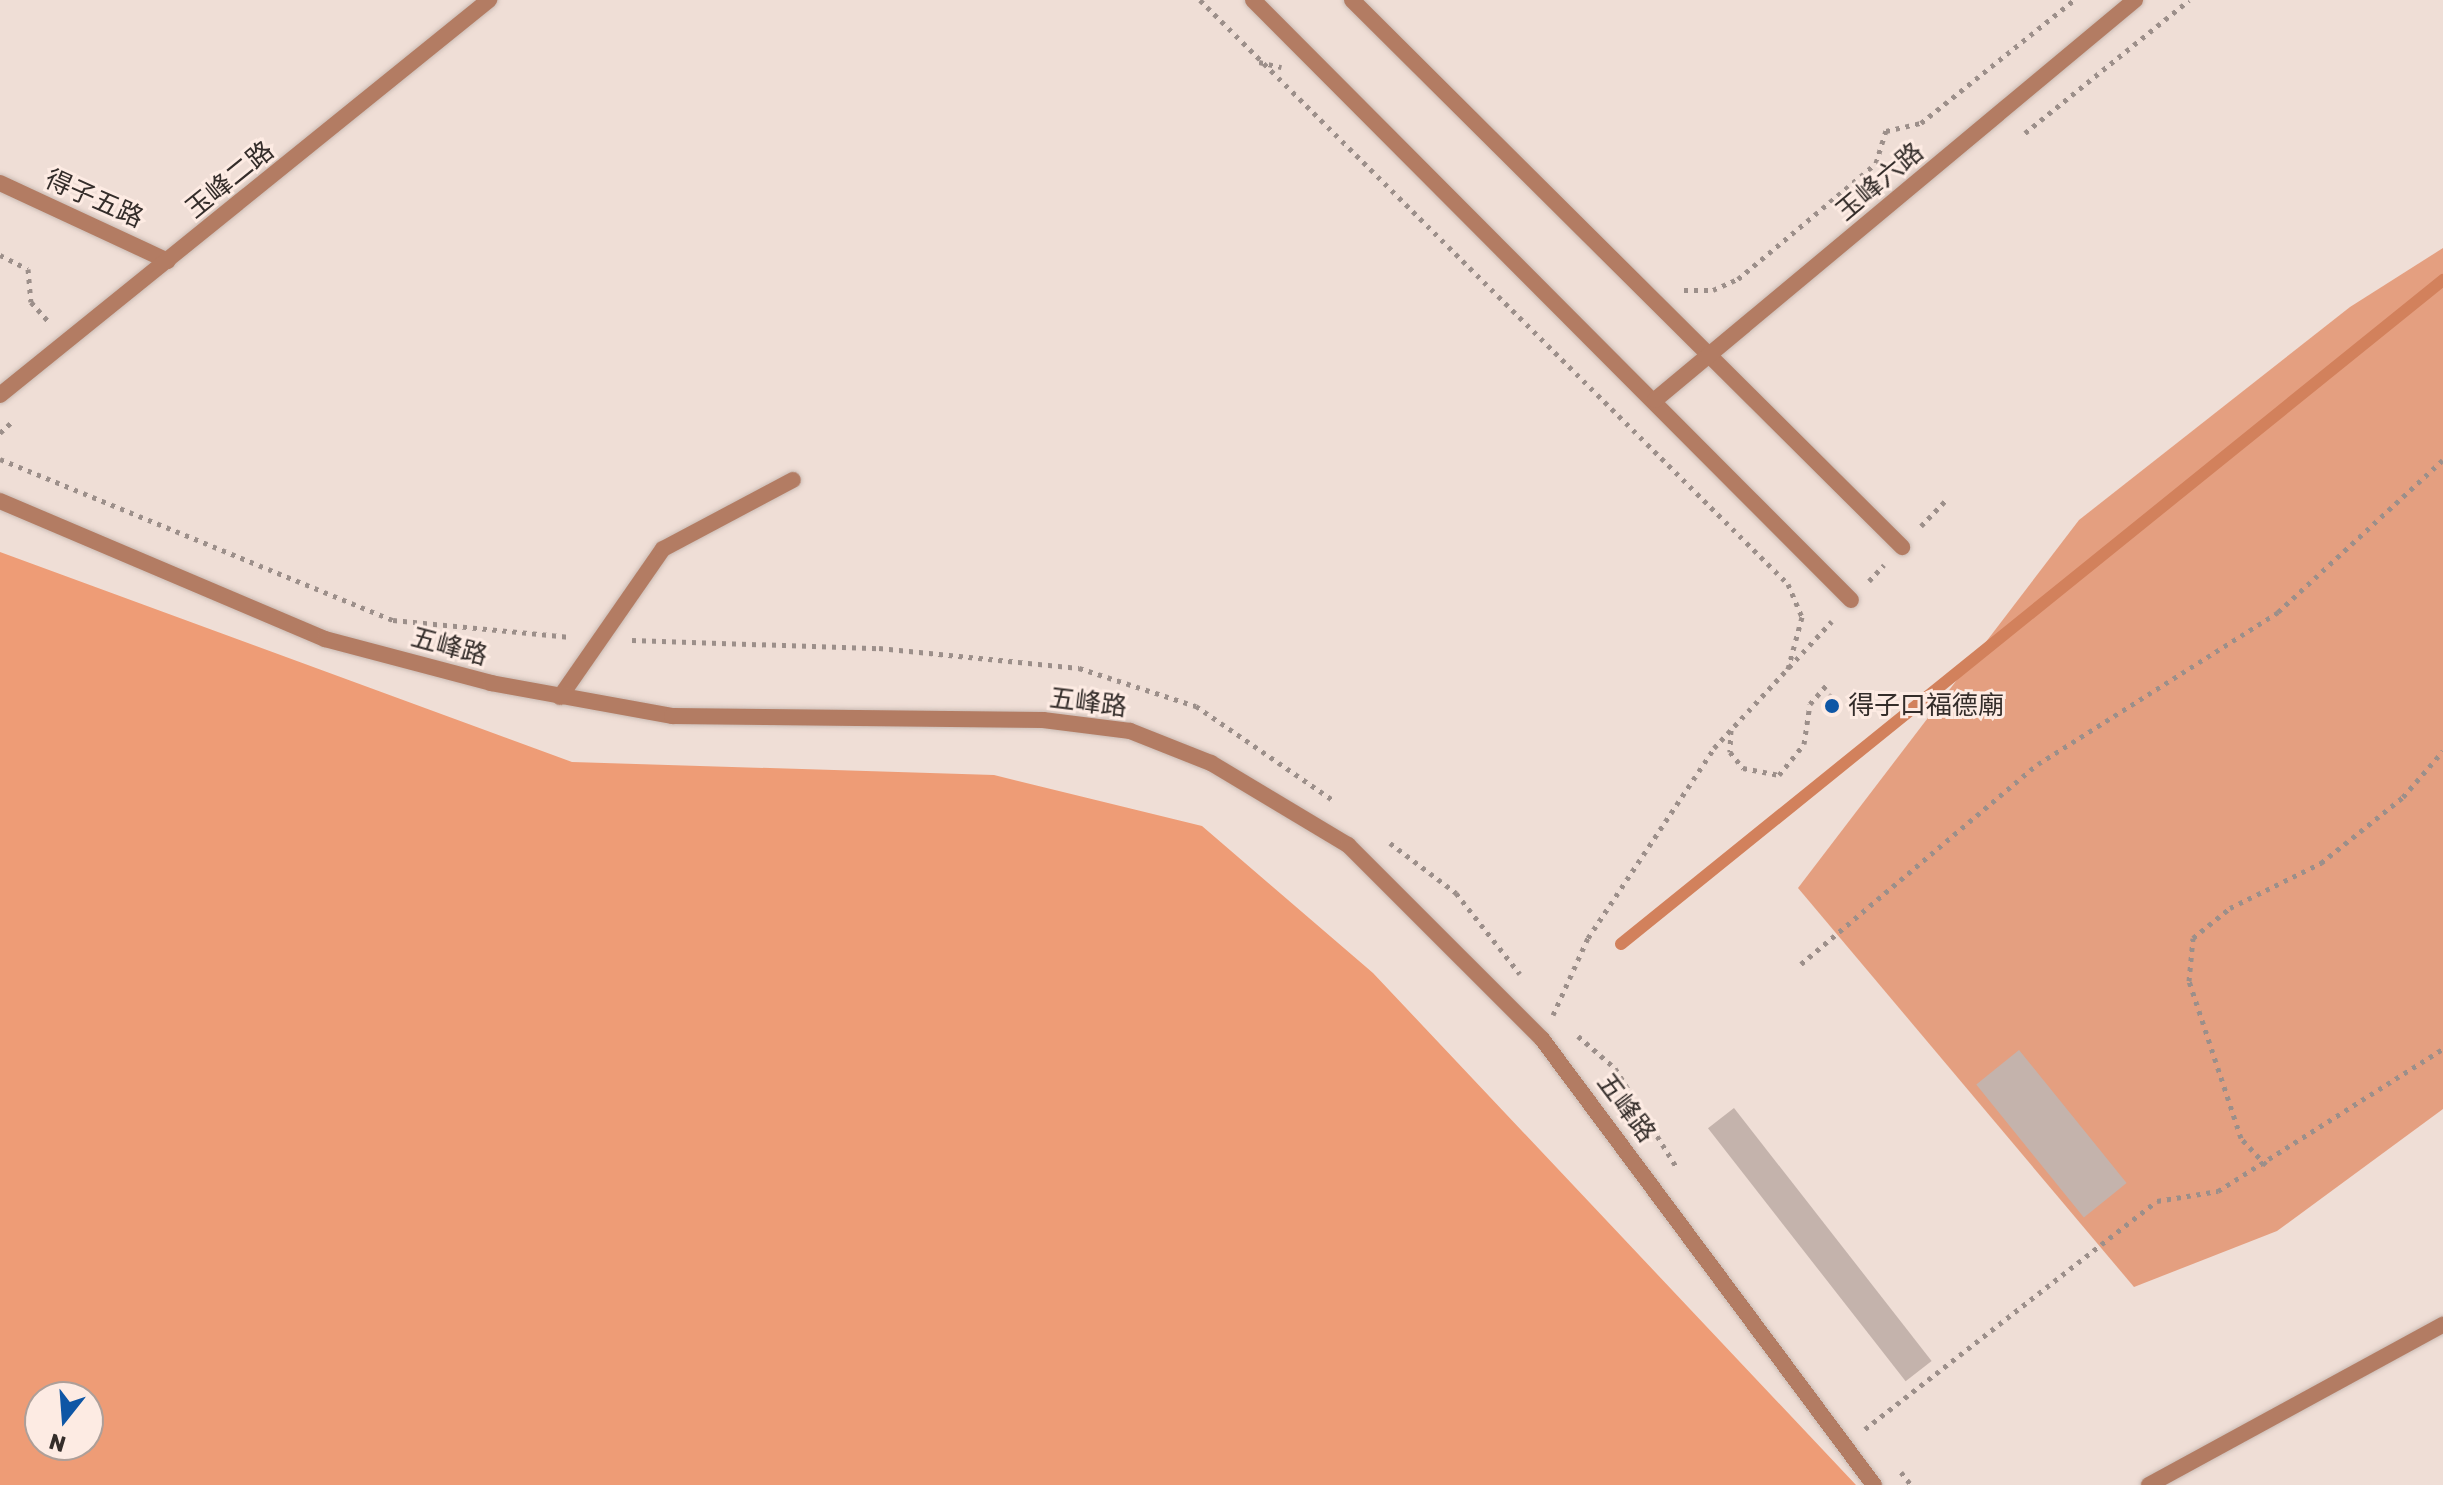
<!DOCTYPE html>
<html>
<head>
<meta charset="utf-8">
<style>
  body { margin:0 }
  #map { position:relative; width:2443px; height:1485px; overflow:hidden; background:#efded6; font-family:Rubik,"Noto Sans TC",sans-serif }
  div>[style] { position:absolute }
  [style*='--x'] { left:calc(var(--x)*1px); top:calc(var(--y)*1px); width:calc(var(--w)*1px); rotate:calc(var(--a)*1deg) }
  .green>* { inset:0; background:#e49f80 }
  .forest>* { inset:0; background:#ee9c76 }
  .stream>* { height:12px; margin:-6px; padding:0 6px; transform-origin:6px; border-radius:6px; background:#d2815c }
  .building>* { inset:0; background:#c4b3ac; transform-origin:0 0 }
  .path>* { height:5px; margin-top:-2.5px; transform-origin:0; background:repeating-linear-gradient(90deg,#9c8f8a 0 4px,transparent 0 10px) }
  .roads { filter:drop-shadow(0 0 2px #cabbb4) drop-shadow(0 0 2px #cabbb4) }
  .service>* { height:16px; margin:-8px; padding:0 8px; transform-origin:8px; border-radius:8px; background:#b37c63 }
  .minor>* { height:16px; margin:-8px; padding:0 8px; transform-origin:8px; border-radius:8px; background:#b37c63 }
  .tertiary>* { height:16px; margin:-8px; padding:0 8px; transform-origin:8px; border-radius:8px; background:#b37c63 }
  .dots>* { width:22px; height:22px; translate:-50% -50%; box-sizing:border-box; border:4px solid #fdebe3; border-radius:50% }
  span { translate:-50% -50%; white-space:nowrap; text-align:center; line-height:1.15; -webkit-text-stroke:6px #fdebe3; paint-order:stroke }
  .street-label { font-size:26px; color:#342d2a }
  .poi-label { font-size:26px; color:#342d2a }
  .left { translate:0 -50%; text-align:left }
  .north { position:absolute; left:24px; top:1381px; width:80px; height:80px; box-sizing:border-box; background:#fdebe3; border:2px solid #ad9f99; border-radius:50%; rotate:197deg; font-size:22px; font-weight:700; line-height:32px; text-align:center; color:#342d2a }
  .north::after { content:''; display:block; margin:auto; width:28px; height:36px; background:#0e56a5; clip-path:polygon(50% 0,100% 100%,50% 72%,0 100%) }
</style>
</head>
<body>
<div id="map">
  <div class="green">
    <div style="clip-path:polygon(2443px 248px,2443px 1109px,2277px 1231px,2134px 1287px,1798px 888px,2079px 520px,2350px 307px)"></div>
  </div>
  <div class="forest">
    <div style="clip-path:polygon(evenodd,0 552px,572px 762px,994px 775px,1202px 826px,1373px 973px,1856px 1485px,0 1485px,0 552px,40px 1397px,88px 1397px,88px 1445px,40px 1445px,40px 1397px)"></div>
  </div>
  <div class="stream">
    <div style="--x:1621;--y:944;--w:1057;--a:-38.93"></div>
  </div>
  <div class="building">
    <div style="left:1830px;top:693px;width:13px;height:11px;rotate:39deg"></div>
    <div style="left:2019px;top:1050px;width:171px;height:55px;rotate:51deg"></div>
    <div style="left:1734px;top:1108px;width:321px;height:33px;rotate:52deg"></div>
  </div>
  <div class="path">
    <div style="--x:1200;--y:0;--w:829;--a:44.8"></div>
    <div style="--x:1788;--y:584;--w:36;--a:67"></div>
    <div style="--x:1802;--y:617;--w:54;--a:105.1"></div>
    <div style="--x:1259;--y:62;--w:23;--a:13"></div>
    <div style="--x:2025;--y:133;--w:211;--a:-39"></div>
    <div style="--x:0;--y:255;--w:31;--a:27"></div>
    <div style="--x:28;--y:269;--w:33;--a:85"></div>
    <div style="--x:31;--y:302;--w:25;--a:48"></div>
    <div style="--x:1684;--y:290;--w:29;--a:0"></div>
    <div style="--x:1713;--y:290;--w:27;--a:-24"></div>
    <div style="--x:1738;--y:279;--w:180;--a:-40"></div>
    <div style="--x:1876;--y:163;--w:34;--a:-73"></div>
    <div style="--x:1886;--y:131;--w:36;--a:-13"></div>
    <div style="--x:1921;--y:123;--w:196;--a:-38.8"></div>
    <div style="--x:0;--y:433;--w:19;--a:-43"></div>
    <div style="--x:0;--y:459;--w:425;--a:22.3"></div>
    <div style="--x:393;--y:620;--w:178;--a:5.5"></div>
    <div style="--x:1921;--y:526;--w:35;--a:-46"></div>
    <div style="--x:1869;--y:581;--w:22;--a:-47"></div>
    <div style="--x:632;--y:640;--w:247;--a:1.9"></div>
    <div style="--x:879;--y:648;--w:201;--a:5.7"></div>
    <div style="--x:1079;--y:668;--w:123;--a:18"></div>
    <div style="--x:1196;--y:706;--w:168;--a:34.5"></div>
    <div style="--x:1731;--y:730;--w:22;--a:93"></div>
    <div style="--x:1730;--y:752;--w:21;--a:51"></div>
    <div style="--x:1743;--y:768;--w:37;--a:11"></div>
    <div style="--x:1779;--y:775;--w:40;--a:-51"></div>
    <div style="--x:1804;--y:744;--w:40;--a:-81.5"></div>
    <div style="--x:1810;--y:704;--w:28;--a:-49"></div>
    <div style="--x:1390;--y:843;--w:83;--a:37.1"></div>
    <div style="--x:1456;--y:893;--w:103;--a:51.7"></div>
    <div style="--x:1801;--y:964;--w:310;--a:-40.2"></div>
    <div style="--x:2038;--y:764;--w:284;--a:-32.3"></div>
    <div style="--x:2278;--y:612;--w:224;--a:-42.7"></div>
    <div style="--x:1553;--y:1015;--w:85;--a:-65.6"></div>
    <div style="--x:1588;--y:938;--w:228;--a:-56.4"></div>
    <div style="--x:1714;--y:748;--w:173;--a:-47.1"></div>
    <div style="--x:1578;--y:1036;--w:49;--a:40.9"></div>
    <div style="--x:1615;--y:1068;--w:118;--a:58.2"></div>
    <div style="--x:2266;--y:1165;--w:37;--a:-133"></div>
    <div style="--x:2241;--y:1138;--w:165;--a:-108.3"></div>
    <div style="--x:2189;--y:981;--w:43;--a:-84.7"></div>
    <div style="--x:2193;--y:938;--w:48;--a:-39"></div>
    <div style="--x:2230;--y:908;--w:102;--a:-26.3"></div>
    <div style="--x:2321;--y:863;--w:105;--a:-38.8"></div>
    <div style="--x:2403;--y:797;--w:61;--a:-49"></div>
    <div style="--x:1865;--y:1429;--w:370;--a:-38"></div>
    <div style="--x:2157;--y:1201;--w:62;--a:-9.3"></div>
    <div style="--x:2218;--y:1191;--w:266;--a:-32.3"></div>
    <div style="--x:1901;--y:1472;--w:16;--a:52"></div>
  </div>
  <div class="roads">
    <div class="service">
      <div style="--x:560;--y:697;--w:180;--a:-55.2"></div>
      <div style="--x:663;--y:549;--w:147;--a:-28"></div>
      <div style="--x:2149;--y:1485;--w:335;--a:-28.6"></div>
    </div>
    <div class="minor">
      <div style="--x:1253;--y:0;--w:847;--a:45.1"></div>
      <div style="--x:1352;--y:0;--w:776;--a:44.84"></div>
      <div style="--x:0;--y:183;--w:185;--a:24.9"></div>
      <div style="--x:0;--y:395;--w:629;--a:-38.93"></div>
      <div style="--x:1655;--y:400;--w:625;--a:-39.81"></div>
    </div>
    <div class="tertiary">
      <div style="--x:0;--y:501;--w:353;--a:23"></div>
      <div style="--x:325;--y:639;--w:172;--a:14.8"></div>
      <div style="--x:491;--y:683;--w:184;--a:10.3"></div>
      <div style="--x:672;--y:716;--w:371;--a:0.6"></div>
      <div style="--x:1043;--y:720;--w:88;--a:7.2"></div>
      <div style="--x:1130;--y:731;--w:87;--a:21.6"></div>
      <div style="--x:1211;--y:763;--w:160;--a:30.9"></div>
      <div style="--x:1348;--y:845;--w:274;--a:45"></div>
      <div style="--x:1542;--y:1039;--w:556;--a:53.34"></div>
    </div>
  </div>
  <div class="dots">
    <div style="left:1832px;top:706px;background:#0e56a5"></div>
  </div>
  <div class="street-label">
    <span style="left:230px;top:180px;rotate:-39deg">玉峰二路</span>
    <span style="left:1880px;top:182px;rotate:-40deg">玉峰六路</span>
    <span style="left:94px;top:199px;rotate:24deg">得子五路</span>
    <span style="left:449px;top:647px;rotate:15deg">五峰路</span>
    <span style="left:1088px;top:703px;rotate:7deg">五峰路</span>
    <span style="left:1626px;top:1108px;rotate:53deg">五峰路</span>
  </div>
  <div class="poi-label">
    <span class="left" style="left:1848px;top:706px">得子口福德廟</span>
  </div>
  <div class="north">N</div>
</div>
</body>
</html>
